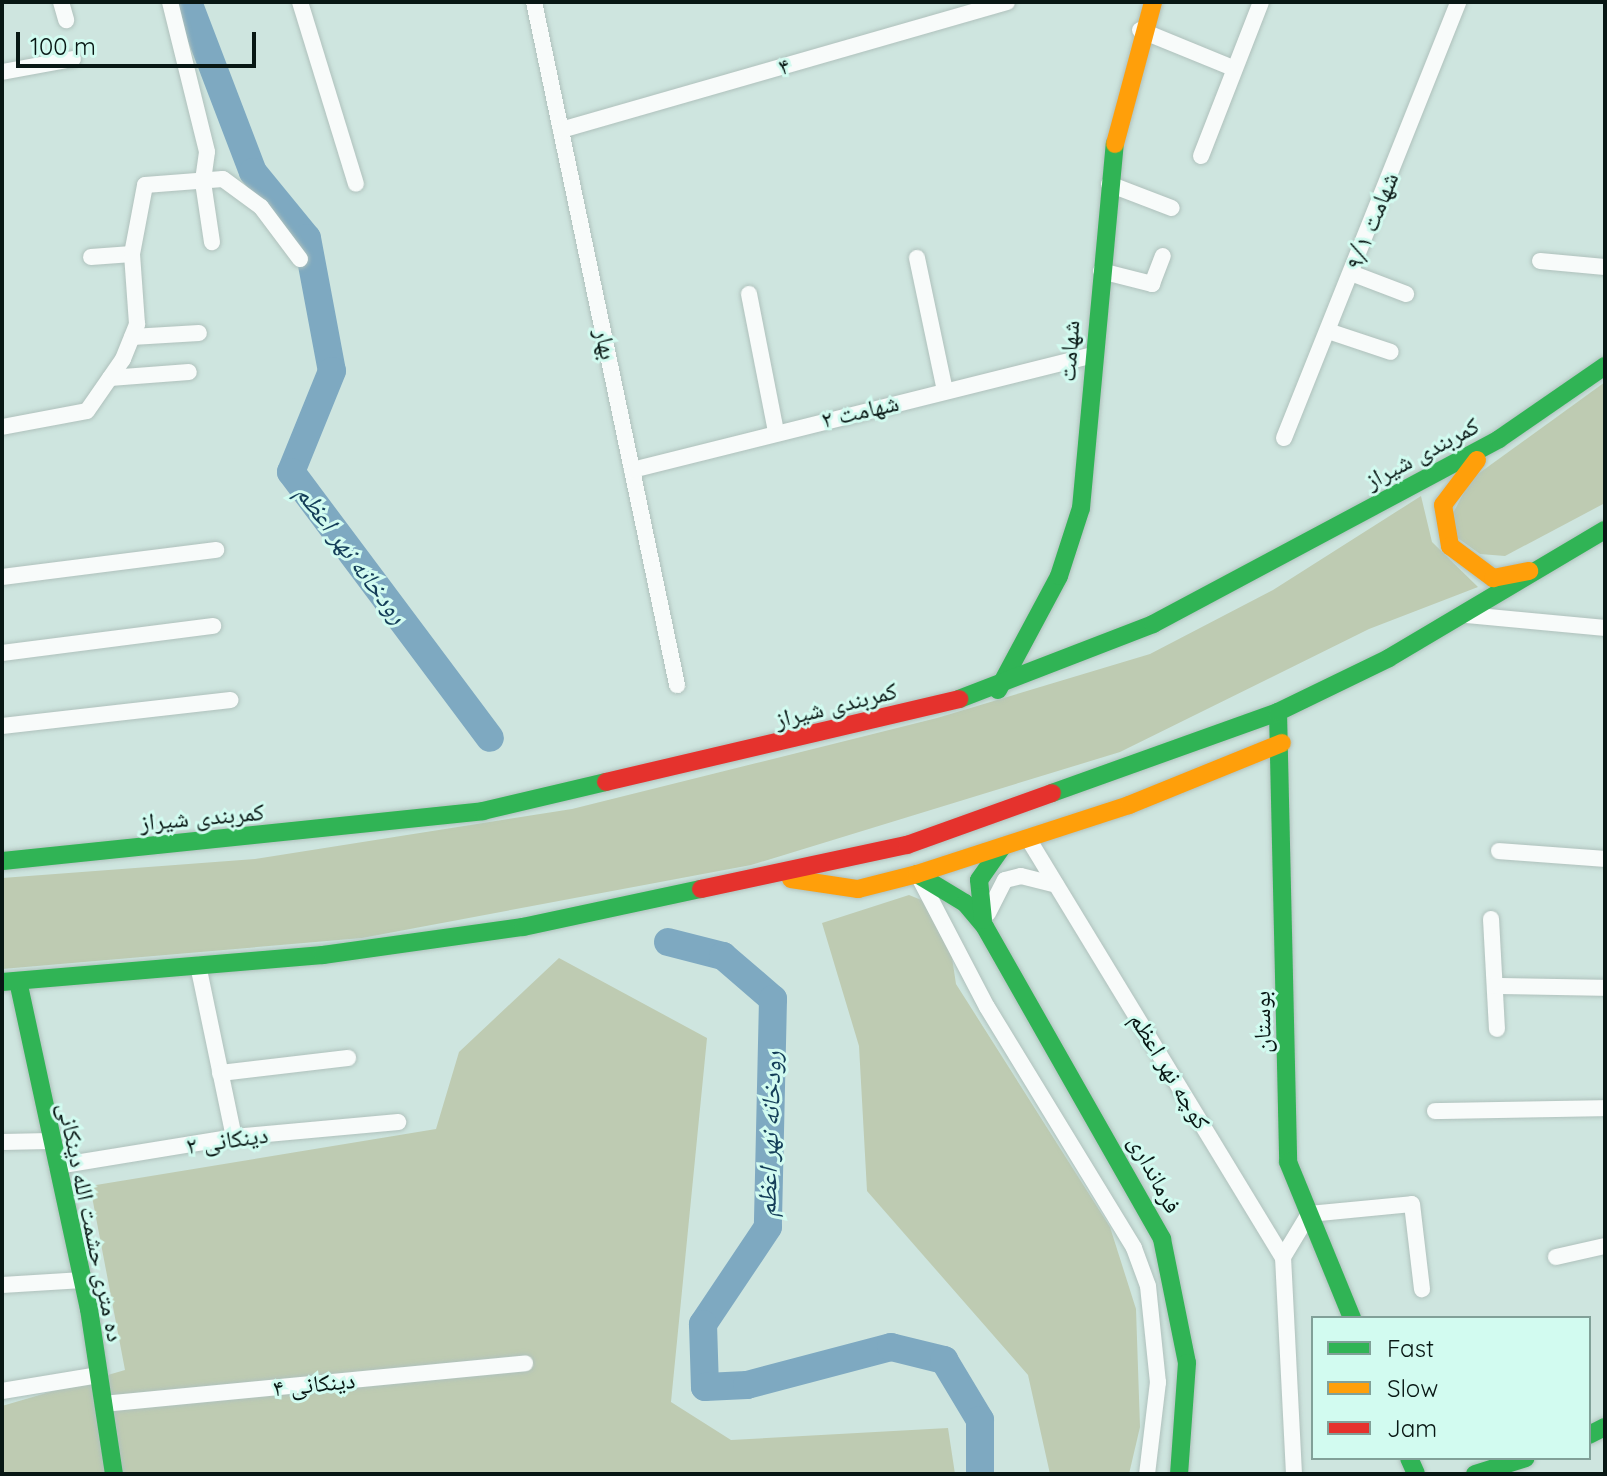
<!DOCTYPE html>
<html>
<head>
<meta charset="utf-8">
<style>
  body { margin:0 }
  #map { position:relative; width:1607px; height:1476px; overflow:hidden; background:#cee5df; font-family:Quicksand,"Noto Naskh Arabic",sans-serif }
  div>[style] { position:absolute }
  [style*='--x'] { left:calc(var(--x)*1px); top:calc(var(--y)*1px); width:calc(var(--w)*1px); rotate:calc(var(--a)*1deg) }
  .green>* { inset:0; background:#becbb2 }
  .river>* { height:28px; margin:-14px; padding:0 14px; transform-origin:14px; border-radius:14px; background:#7ea9c1 }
  .roads { filter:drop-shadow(0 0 2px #afc1bc) drop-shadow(0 0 2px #afc1bc) }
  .street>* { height:16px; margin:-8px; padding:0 8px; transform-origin:8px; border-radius:8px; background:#f8fbfa }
  .fast>* { height:18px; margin:-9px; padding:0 9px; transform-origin:9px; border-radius:9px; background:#30b455 }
  .slow>* { height:18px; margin:-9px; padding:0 9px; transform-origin:9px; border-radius:9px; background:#ff9f0a }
  .jam>* { height:18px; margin:-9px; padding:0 9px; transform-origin:9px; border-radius:9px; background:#e5322d }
  span { translate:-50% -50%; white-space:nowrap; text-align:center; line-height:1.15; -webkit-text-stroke:6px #d2fbf0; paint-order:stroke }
  .street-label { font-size:24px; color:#081714 }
  .water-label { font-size:26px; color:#133d58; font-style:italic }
  .frame { position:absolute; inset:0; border:4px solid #081714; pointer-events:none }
  .legend { position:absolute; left:1311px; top:1316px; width:280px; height:144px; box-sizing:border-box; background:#d2fbf0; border:2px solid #81a098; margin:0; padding:10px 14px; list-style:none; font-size:24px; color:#081714 }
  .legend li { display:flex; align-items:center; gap:16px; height:40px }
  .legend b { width:40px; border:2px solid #81a098 }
  .scale { position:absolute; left:16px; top:32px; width:240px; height:36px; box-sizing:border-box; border:4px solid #081714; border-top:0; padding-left:10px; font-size:24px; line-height:28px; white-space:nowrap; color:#081714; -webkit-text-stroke:6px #d2fbf0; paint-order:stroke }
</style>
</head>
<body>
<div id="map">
  <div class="green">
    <div style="clip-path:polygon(1605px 382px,1605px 503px,1505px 556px,1480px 554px,1455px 536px,1452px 515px,1471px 479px)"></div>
    <div style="clip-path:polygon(1421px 496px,1432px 542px,1478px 587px,1369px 629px,1120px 752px,751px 865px,362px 938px,2px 969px,2px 878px,255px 859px,572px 809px,937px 718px,1150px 654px,1273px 590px)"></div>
    <div style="clip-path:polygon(909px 895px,924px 901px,951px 951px,956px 984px,1110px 1227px,1136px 1309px,1140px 1427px,1129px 1474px,1050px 1474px,1028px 1375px,867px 1191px,859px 1046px,822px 923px)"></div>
    <div style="clip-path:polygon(559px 958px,707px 1038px,671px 1402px,731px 1440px,948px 1428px,955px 1474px,2px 1474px,2px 1406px,125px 1370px,90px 1186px,436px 1129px,459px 1052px)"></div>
  </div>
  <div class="river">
    <div style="--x:188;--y:2;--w:182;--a:69.1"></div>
    <div style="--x:253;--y:172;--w:85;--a:50.7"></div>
    <div style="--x:307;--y:238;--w:135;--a:79.4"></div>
    <div style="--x:332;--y:371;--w:109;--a:112.1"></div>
    <div style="--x:291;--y:472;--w:332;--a:53.2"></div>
    <div style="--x:668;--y:942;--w:57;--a:14.3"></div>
    <div style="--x:723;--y:956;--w:66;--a:40.7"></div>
    <div style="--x:773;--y:999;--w:228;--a:91.3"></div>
    <div style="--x:768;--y:1227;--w:117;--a:123.8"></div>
    <div style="--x:703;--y:1324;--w:63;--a:88.2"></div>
    <div style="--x:705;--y:1387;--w:42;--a:-2.7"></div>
    <div style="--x:747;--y:1385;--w:149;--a:-14.8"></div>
    <div style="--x:891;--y:1347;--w:55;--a:13.8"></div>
    <div style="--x:944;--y:1360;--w:70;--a:59"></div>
    <div style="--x:980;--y:1420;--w:54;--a:90"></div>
  </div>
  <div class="roads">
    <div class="street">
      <div style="--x:61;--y:2;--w:19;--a:74"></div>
      <div style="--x:170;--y:2;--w:154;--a:76.1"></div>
      <div style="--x:207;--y:152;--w:30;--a:98"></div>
      <div style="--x:203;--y:182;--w:61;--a:81.5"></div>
      <div style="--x:300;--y:2;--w:190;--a:72.9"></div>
      <div style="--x:534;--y:2;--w:698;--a:78.17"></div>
      <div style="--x:1140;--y:30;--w:100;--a:22.2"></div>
      <div style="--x:2;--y:72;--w:72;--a:-10.4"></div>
      <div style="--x:561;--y:130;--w:464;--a:-16"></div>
      <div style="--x:1201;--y:156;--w:165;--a:-68.7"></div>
      <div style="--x:1109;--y:184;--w:67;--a:20.9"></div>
      <div style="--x:91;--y:257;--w:41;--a:-4.2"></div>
      <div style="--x:917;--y:258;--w:136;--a:78.1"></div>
      <div style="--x:1540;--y:261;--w:65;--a:5.3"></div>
      <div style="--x:1101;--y:271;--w:53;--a:14.3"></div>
      <div style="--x:1152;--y:284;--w:30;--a:-69"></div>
      <div style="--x:1351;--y:273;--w:59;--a:20.9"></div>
      <div style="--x:749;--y:294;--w:140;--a:78.9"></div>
      <div style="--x:1328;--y:331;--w:66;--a:18.4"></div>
      <div style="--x:132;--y:337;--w:67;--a:-3.4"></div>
      <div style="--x:110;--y:378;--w:79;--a:-4.3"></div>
      <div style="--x:2;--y:427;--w:86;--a:-10.7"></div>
      <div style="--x:87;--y:411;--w:63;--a:-55.3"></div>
      <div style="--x:123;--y:359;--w:38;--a:-68"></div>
      <div style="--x:137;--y:324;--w:70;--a:-94.1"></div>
      <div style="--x:132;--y:254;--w:70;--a:-79.3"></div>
      <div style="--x:145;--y:185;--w:78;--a:-4.4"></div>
      <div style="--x:223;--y:179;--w:47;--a:36.4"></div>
      <div style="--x:261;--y:207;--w:65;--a:53.1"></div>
      <div style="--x:1284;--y:438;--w:469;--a:-68.2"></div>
      <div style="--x:632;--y:470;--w:471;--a:-14"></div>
      <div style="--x:2;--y:577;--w:216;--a:-7.2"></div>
      <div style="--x:1467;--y:615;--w:139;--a:5.4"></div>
      <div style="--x:2;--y:653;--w:213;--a:-7.3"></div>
      <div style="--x:2;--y:726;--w:230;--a:-6.5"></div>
      <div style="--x:1029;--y:840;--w:488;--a:58.7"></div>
      <div style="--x:1499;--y:851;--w:106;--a:4.3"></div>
      <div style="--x:920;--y:879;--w:144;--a:62.4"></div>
      <div style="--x:987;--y:1007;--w:282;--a:58.6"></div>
      <div style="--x:1134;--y:1248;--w:40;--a:69.8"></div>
      <div style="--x:1148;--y:1286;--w:97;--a:84.1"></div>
      <div style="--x:1158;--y:1382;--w:93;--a:96.8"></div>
      <div style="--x:988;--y:913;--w:37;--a:-63"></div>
      <div style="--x:1005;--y:880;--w:16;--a:-14"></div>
      <div style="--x:1021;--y:876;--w:36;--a:14"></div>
      <div style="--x:1491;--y:919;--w:110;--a:86.9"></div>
      <div style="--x:198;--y:965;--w:176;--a:78.2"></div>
      <div style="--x:1495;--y:986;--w:110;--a:1"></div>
      <div style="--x:220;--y:1073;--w:129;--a:-6.7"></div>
      <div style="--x:1435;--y:1111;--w:170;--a:-1"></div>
      <div style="--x:2;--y:1142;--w:48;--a:-1.2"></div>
      <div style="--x:57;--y:1166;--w:179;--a:-9.3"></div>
      <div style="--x:234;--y:1137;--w:165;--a:-5.2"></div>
      <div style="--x:1556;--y:1257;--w:50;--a:-12.7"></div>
      <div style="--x:2;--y:1285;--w:81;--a:-3.5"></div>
      <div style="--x:2;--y:1391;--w:98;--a:-9.4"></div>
      <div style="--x:103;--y:1404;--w:424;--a:-5.5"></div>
      <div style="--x:1294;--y:1474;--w:217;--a:-92.9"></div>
      <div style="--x:1283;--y:1257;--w:50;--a:-58.8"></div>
      <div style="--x:1309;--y:1214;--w:103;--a:-5.5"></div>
      <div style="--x:1412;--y:1204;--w:86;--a:83.3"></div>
    </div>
    <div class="fast">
      <div style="--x:998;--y:690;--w:129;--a:-61.8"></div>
      <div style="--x:1059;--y:576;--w:71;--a:-72.1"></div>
      <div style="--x:1081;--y:508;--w:366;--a:-84.7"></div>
      <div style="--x:959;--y:699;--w:208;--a:-21.1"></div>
      <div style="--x:1153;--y:624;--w:392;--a:-28.1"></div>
      <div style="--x:1499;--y:439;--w:129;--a:-34.6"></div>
      <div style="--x:1278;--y:712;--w:450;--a:88.7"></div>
      <div style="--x:1288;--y:1162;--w:169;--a:67.7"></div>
      <div style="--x:1052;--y:793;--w:240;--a:-19.7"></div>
      <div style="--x:1278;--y:712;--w:123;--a:-25.9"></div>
      <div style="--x:1389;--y:658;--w:251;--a:-30.7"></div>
      <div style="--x:2;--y:861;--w:484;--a:-5.9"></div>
      <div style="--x:483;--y:811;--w:126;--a:-13.3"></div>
      <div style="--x:917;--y:874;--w:56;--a:31.1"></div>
      <div style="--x:965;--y:903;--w:31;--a:50"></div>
      <div style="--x:985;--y:927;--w:359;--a:60.4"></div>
      <div style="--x:1162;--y:1239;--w:126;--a:78.6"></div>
      <div style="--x:1187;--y:1363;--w:111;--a:94.1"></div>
      <div style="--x:983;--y:920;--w:40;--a:-95.7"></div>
      <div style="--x:979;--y:880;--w:39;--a:-55"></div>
      <div style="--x:18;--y:981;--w:336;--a:77.8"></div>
      <div style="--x:89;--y:1309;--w:167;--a:81.4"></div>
      <div style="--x:2;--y:982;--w:322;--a:-4.8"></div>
      <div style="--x:323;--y:955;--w:202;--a:-8"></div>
      <div style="--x:523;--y:927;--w:182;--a:-12.1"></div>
      <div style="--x:1589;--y:1435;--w:18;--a:-27"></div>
      <div style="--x:1409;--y:1458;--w:17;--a:66"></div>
      <div style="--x:1475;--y:1474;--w:53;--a:-17.4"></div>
    </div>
    <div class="slow">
      <div style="--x:1115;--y:144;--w:147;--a:-75"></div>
      <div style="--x:1477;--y:460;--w:56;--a:127.1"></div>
      <div style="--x:1443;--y:505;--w:42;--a:80.3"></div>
      <div style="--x:1450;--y:546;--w:54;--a:36.7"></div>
      <div style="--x:1493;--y:578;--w:37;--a:-11"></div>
      <div style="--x:791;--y:879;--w:68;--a:8.5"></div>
      <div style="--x:858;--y:889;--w:61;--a:-14.3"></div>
      <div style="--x:917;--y:874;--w:223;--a:-18"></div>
      <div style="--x:1129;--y:805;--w:165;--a:-22.1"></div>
    </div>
    <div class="jam">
      <div style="--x:606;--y:782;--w:363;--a:-13.2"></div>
      <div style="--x:701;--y:889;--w:211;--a:-12.1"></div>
      <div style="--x:907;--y:845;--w:154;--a:-19.7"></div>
    </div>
  </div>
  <div class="street-label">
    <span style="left:784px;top:66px;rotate:-16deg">۴</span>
    <span style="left:1372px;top:221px;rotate:-68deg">۹/۱ شهامت</span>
    <span style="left:606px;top:344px;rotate:78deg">بهار</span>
    <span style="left:1069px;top:351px;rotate:-86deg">شهامت</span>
    <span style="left:860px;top:411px;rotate:-13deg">۲ شهامت</span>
    <span style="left:1422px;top:453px;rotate:-28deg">کمربندی شیراز</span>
    <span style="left:836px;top:705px;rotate:-14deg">کمربندی شیراز</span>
    <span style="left:202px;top:817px;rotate:-5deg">کمربندی شیراز</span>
    <span style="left:1262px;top:1022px;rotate:-91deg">بوستان</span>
    <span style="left:1170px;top:1071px;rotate:59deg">کوچه نهر اعظم</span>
    <span style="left:227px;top:1140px;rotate:-8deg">۲ دینکانی</span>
    <span style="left:1155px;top:1174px;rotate:62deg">فرمانداری</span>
    <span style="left:91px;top:1222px;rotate:78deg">ده متری حشمت الله دینکانی</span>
    <span style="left:314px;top:1384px;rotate:-6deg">۴ دینکانی</span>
  </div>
  <div class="water-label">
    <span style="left:352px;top:554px;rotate:53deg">رودخانه نهر اعظم</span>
    <span style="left:769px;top:1134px;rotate:-88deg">رودخانه نهر اعظم</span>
  </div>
  <div class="frame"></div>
  <ul class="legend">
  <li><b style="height:10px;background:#30b455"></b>Fast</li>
  <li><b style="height:10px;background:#ff9f0a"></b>Slow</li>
  <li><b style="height:10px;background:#e5322d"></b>Jam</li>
  </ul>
  <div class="scale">100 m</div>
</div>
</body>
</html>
